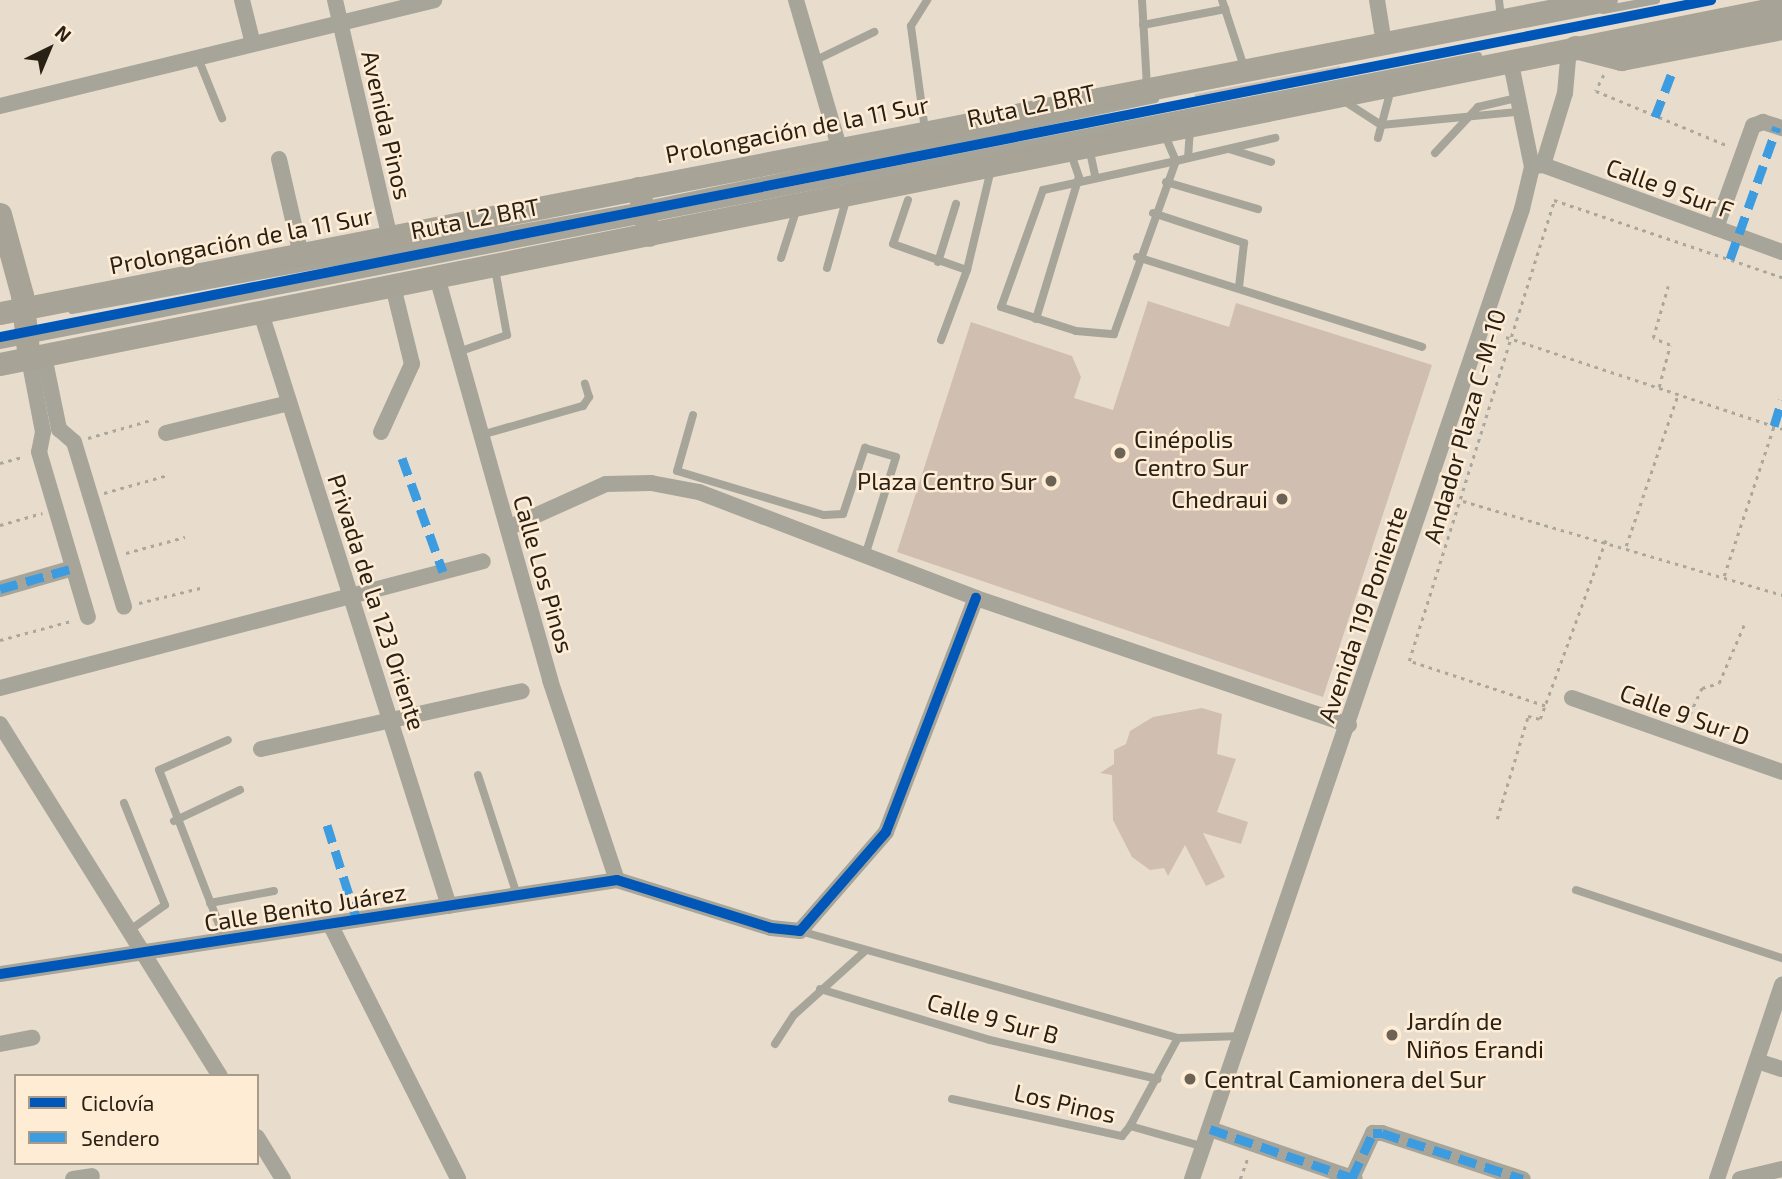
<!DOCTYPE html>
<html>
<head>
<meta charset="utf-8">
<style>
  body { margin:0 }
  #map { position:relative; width:1782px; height:1179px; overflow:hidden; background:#e8ddcd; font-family:"Exo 2",sans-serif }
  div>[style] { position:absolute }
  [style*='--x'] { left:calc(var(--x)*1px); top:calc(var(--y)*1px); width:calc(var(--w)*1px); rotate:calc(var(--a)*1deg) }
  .building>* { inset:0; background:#d0beb0; transform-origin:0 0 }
  .path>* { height:2.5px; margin-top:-1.25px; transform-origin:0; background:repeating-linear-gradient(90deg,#aca79c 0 3.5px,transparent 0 8.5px) }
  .lane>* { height:8px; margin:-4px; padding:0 4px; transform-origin:4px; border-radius:4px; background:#a7a599 }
  .street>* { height:16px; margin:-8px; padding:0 8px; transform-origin:8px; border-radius:8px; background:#a7a599 }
  .secondary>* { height:23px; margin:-11.5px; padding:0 11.5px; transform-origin:11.5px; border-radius:11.5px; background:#a7a396 }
  .quiet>* { height:9px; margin-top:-4.5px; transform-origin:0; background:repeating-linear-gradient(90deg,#3d9bdf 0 18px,transparent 0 27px) }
  .cycleway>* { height:10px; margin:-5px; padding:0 5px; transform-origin:5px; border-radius:5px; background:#0057b8 }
  .dots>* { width:19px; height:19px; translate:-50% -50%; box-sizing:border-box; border:4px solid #feecd5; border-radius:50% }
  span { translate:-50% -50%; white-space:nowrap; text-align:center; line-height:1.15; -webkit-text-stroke:5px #feecd5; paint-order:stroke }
  .street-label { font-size:24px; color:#292116 }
  .poi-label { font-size:24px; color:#292116 }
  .left { translate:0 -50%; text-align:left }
  .right { translate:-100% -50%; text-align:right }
  .legend { position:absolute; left:14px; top:1074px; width:245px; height:91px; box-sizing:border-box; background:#feecd5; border:2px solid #a99b89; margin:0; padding:9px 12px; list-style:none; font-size:21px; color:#292116 }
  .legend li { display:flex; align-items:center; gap:14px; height:35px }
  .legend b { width:35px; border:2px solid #a99b89 }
  .north { position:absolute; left:14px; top:14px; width:70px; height:70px; -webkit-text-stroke:5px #feecd5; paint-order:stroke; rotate:43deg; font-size:19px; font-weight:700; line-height:28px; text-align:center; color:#292116 }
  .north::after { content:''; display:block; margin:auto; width:24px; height:32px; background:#292116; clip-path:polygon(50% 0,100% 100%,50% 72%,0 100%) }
</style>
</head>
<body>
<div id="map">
  <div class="building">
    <div style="left:1340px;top:66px;width:10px;height:148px;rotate:79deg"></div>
    <div style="clip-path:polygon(1148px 301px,1229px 327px,1236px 303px,1432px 365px,1323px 697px,897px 552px,971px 322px,1072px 356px,1081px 377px,1074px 398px,1113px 410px)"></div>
    <div style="clip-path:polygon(1202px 708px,1222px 714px,1217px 754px,1236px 759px,1217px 812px,1248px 822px,1241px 844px,1203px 833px,1225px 877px,1206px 886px,1185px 845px,1168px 876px,1164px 868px,1150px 870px,1132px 857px,1113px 820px,1112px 775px,1100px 773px,1114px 764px,1114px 750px,1126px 744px,1130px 731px,1153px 717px)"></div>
  </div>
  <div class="path">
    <div style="--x:1604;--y:75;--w:18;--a:117"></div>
    <div style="--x:1596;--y:91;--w:144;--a:22.5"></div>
    <div style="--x:1506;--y:337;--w:291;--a:18.4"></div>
    <div style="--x:1659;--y:387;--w:43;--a:-75.3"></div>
    <div style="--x:1670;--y:345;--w:18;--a:-158"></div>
    <div style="--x:1653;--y:338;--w:54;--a:-73.9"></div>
    <div style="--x:88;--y:438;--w:66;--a:-15.9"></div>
    <div style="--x:0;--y:463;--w:23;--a:-15"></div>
    <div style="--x:104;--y:493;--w:66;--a:-15.7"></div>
    <div style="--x:1463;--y:501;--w:333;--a:16.4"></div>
    <div style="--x:0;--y:525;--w:44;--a:-15.9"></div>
    <div style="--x:1626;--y:546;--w:161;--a:-71.1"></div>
    <div style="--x:126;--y:553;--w:61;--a:-15.2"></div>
    <div style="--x:1724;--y:576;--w:158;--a:-71.6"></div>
    <div style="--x:139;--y:603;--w:63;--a:-13.8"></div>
    <div style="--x:0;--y:640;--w:73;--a:-15"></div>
    <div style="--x:1545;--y:706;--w:143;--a:-161.7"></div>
    <div style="--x:1409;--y:661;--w:483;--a:-72.5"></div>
    <div style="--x:1554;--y:200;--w:241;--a:18.7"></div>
    <div style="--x:1686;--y:722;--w:38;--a:-65"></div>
    <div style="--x:1702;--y:688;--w:18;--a:-16"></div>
    <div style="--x:1719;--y:683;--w:63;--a:-66.7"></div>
    <div style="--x:1497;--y:819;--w:108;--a:-73.2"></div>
    <div style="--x:1528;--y:716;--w:12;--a:14"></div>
    <div style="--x:1540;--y:719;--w:191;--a:-69.8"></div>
    <div style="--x:1240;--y:1179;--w:23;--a:-70"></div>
  </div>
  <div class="lane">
    <div style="--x:1142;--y:0;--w:88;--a:86.7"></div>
    <div style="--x:1222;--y:0;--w:71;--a:71.8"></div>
    <div style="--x:1499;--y:0;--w:18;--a:84"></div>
    <div style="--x:1603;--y:10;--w:54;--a:-10.7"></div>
    <div style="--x:1143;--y:25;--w:84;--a:-11"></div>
    <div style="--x:198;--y:58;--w:65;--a:68.2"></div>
    <div style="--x:814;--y:61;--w:67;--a:-25.8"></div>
    <div style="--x:1344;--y:101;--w:44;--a:33"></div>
    <div style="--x:1381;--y:125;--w:137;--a:-5.5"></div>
    <div style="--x:925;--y:130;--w:105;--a:-97.7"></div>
    <div style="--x:911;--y:26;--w:31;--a:-58"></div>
    <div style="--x:1164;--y:133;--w:30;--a:67"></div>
    <div style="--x:1176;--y:161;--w:136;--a:167.7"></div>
    <div style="--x:1043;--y:190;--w:124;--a:109.7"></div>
    <div style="--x:1001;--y:307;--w:79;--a:17.7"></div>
    <div style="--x:1076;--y:331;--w:38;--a:5"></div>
    <div style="--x:1114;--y:334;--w:184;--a:-70.3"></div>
    <div style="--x:1176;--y:161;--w:102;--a:-13.1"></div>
    <div style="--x:1378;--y:138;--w:51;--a:-75.1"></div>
    <div style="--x:1089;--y:147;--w:29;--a:78"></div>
    <div style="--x:1229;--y:149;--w:44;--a:17.2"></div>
    <div style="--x:1435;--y:153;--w:63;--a:-46.9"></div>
    <div style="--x:1478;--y:107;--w:39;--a:-13"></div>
    <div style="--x:1188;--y:158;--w:32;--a:-86"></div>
    <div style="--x:1166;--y:182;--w:96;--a:16.4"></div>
    <div style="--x:908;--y:200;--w:46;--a:108.8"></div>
    <div style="--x:893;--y:244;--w:78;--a:19.4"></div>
    <div style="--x:1153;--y:213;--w:96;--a:18.2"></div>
    <div style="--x:1244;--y:243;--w:44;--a:96.5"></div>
    <div style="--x:1137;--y:257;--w:299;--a:17.5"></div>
    <div style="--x:781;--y:258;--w:52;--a:-72.3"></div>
    <div style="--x:938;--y:262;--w:61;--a:-72.8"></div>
    <div style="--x:827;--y:268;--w:74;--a:-74.3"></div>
    <div style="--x:72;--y:310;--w:579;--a:-10.34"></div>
    <div style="--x:642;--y:206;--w:524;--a:-11.78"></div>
    <div style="--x:1036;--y:319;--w:148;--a:-73.2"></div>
    <div style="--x:1079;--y:177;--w:28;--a:-109"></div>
    <div style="--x:941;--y:340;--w:75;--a:-69.6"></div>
    <div style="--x:967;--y:270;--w:104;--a:-76.6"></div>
    <div style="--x:0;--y:345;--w:1506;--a:-11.06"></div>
    <div style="--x:458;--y:352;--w:52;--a:-19.1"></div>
    <div style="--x:507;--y:335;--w:67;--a:-100.3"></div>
    <div style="--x:693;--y:415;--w:58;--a:105.9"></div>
    <div style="--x:677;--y:471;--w:153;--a:16.7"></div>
    <div style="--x:824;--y:515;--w:19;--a:-3"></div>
    <div style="--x:843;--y:514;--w:70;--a:-71.6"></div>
    <div style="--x:865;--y:448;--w:32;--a:16"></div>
    <div style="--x:896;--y:457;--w:101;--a:107.4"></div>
    <div style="--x:481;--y:435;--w:106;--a:-15.9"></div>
    <div style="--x:583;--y:406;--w:11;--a:-56"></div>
    <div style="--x:589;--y:397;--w:14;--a:-107"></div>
    <div style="--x:478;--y:775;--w:126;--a:72"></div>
    <div style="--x:124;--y:803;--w:110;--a:68.1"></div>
    <div style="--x:165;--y:905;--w:43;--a:144.5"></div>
    <div style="--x:174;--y:821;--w:73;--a:-25.2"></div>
    <div style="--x:1576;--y:890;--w:217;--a:18.3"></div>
    <div style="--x:210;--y:903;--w:65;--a:-10.6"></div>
    <div style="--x:800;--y:931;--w:393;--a:15.8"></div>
    <div style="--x:225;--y:940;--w:182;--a:-111.2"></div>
    <div style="--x:159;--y:770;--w:75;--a:-23.5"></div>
    <div style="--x:820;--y:989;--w:177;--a:16.7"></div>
    <div style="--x:990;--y:1040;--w:172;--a:13.1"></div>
    <div style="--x:775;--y:1044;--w:35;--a:-57"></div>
    <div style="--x:794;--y:1015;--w:94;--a:-42"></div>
    <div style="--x:952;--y:1099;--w:174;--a:12.3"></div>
    <div style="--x:1122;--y:1136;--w:13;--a:-51"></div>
    <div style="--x:1130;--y:1126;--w:77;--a:15.8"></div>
    <div style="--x:1130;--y:1126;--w:100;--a:-61.4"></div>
    <div style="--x:1178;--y:1038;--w:64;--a:-1.8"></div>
  </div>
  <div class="street">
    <div style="--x:242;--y:0;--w:45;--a:76"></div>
    <div style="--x:335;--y:0;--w:244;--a:77"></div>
    <div style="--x:796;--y:0;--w:153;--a:73.7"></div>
    <div style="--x:1377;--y:0;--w:44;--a:80.8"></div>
    <div style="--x:0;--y:106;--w:447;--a:-13.7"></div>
    <div style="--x:279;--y:159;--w:98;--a:77.1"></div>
    <div style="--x:1543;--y:165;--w:254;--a:20"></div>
    <div style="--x:1535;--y:166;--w:8;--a:-7"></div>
    <div style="--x:1543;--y:165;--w:75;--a:-73"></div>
    <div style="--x:1565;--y:93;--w:45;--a:-84.9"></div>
    <div style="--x:1716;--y:228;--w:109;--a:-70.1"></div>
    <div style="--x:1753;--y:126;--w:11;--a:-22"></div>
    <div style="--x:1763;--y:122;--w:20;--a:18"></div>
    <div style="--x:437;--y:277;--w:419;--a:74.3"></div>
    <div style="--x:550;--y:680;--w:211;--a:71.5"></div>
    <div style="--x:261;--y:313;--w:622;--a:72.41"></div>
    <div style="--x:44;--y:356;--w:75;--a:78.4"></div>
    <div style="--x:59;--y:429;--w:20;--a:41"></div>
    <div style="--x:74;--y:442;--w:172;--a:73.1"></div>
    <div style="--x:29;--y:359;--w:74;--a:79.1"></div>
    <div style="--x:43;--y:432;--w:20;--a:101"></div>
    <div style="--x:39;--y:452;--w:172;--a:73.5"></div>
    <div style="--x:381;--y:432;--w:75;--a:-65.5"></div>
    <div style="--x:412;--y:364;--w:80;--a:-103.7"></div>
    <div style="--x:166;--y:433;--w:127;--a:-13.7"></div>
    <div style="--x:508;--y:528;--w:107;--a:-24.2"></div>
    <div style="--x:606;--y:484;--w:45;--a:-1.3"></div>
    <div style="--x:651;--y:483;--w:49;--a:10.6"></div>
    <div style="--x:699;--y:492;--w:297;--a:20.9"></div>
    <div style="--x:976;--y:598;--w:394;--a:18.8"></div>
    <div style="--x:0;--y:589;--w:76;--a:-16"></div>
    <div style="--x:0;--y:688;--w:499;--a:-14.7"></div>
    <div style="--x:1572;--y:698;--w:223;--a:19.4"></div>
    <div style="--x:0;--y:724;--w:415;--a:58"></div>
    <div style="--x:261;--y:749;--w:267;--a:-12.5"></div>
    <div style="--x:330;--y:924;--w:285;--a:63.3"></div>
    <div style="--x:0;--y:974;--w:624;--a:-8.66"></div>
    <div style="--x:617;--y:880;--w:161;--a:17.3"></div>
    <div style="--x:771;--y:928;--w:29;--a:6"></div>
    <div style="--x:800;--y:931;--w:131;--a:-49"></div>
    <div style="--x:886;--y:832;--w:251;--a:-69"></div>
    <div style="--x:0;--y:1044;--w:33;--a:-11"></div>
    <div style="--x:1757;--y:1061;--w:26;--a:18"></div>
    <div style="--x:1210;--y:1129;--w:153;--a:19"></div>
    <div style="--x:257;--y:1137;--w:49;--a:58.2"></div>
    <div style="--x:1352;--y:1178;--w:50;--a:-65"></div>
    <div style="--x:1373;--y:1133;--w:9;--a:0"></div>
    <div style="--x:1382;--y:1133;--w:148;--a:18.1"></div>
    <div style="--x:73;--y:1179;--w:19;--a:-9"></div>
    <div style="--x:1192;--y:1179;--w:1025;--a:-71.21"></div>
    <div style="--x:1522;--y:209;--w:43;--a:-76.6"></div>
    <div style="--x:1532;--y:167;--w:110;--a:-101.5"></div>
    <div style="--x:1717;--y:1179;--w:205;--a:-71.5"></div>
    <div style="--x:1740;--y:1179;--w:43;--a:-13.4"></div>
  </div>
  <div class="secondary">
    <div style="--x:1575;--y:47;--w:48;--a:14.6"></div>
    <div style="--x:1621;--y:59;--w:164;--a:-10.9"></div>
    <div style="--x:638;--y:188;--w:48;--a:76.8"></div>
    <div style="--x:0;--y:214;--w:84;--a:74.8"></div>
    <div style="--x:22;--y:295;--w:64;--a:83.8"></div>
    <div style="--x:0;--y:313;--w:1636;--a:-11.03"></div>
    <div style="--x:0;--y:364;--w:1817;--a:-11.33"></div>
  </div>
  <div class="quiet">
    <div style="--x:1655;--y:117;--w:45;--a:-69.1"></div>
    <div style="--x:1730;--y:259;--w:140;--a:-70.4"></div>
    <div style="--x:1774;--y:426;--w:27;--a:-73"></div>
    <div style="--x:402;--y:458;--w:121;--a:70.2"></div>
    <div style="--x:0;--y:589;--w:76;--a:-16"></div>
    <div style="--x:327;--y:825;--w:100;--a:72.5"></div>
    <div style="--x:1210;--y:1129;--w:153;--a:19"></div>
    <div style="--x:1352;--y:1178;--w:50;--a:-65"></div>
    <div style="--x:1373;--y:1133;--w:9;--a:0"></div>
    <div style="--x:1382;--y:1133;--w:148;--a:18.1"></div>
  </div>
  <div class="cycleway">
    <div style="--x:0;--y:337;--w:1744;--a:-11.14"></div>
    <div style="--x:0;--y:974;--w:624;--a:-8.66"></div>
    <div style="--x:617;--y:880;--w:161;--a:17.3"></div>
    <div style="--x:771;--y:928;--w:29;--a:6"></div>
    <div style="--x:800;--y:931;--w:131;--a:-49"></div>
    <div style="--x:886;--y:832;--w:251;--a:-69"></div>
  </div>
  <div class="dots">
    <div style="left:1120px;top:453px;background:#6c6356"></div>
    <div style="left:1051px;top:481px;background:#6c6356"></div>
    <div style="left:1282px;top:499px;background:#6c6356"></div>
    <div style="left:1392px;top:1035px;background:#6c6356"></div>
    <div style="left:1190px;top:1079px;background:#6c6356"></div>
  </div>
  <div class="street-label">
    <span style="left:1031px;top:105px;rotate:-12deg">Ruta L2 BRT</span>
    <span style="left:387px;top:125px;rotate:77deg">Avenida Pinos</span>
    <span style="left:797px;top:129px;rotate:-11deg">Prolongación de la 11 Sur</span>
    <span style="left:1670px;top:188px;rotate:20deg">Calle 9 Sur F</span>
    <span style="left:475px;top:218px;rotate:-11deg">Ruta L2 BRT</span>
    <span style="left:241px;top:240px;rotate:-11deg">Prolongación de la 11 Sur</span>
    <span style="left:1464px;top:426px;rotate:-74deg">Andador Plaza C-M-10</span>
    <span style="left:544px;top:574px;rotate:74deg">Calle Los Pinos</span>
    <span style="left:377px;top:602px;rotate:72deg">Privada de la 123 Oriente</span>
    <span style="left:1362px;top:614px;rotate:-71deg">Avenida 119 Poniente</span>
    <span style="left:1685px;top:714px;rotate:20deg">Calle 9 Sur D</span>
    <span style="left:305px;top:907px;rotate:-9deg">Calle Benito Juárez</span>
    <span style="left:993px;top:1018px;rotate:15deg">Calle 9 Sur B</span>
    <span style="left:1065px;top:1103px;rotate:13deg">Los Pinos</span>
  </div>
  <div class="poi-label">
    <span class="left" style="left:1134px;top:453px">Cinépolis<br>Centro Sur</span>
    <span class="right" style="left:1037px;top:481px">Plaza Centro Sur</span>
    <span class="right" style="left:1268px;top:499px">Chedraui</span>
    <span class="left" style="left:1406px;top:1035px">Jardín de<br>Niños Erandi</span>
    <span class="left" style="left:1204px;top:1079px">Central Camionera del Sur</span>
  </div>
  <ul class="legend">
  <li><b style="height:9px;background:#0057b8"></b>Ciclovía</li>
  <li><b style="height:9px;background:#3d9bdf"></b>Sendero</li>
  </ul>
  <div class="north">N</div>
</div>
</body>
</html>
